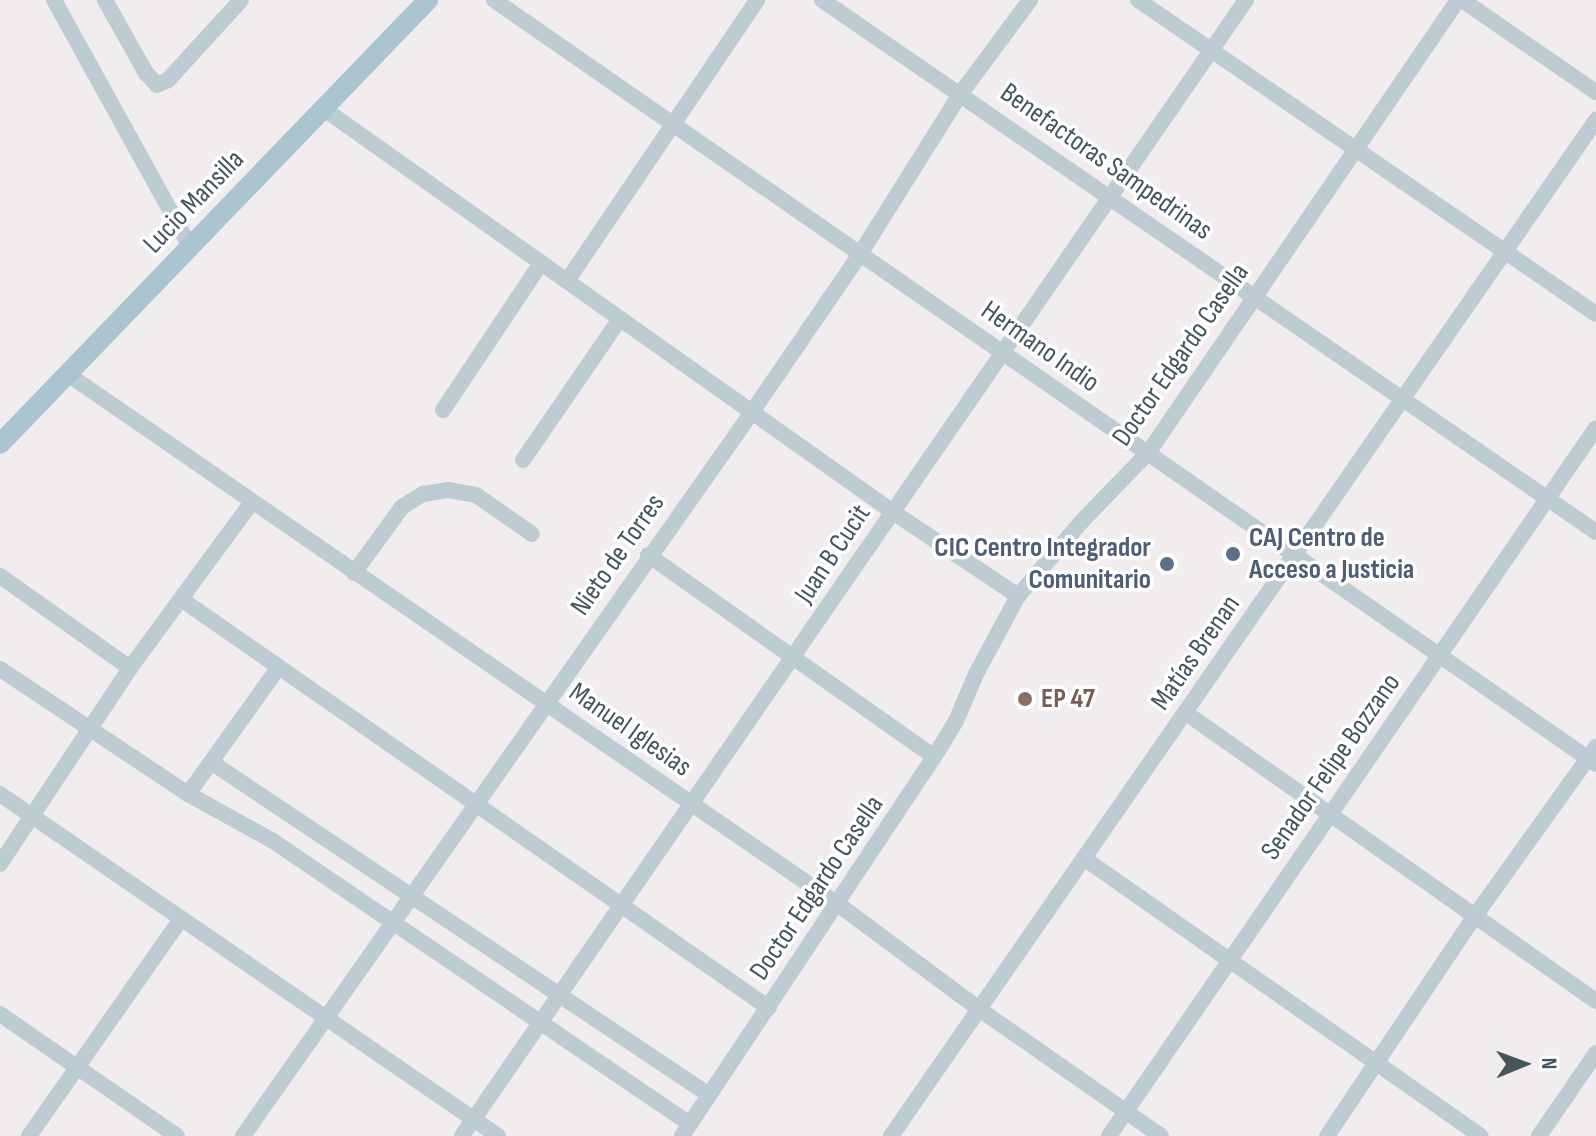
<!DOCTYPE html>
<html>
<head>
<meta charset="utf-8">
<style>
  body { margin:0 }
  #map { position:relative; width:1596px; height:1136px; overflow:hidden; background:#f1edee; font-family:"Sofia Sans Condensed",sans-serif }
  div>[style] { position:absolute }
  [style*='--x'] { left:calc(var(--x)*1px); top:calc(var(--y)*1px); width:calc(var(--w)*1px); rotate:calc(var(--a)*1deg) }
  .minor>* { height:16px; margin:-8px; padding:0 8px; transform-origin:8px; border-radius:8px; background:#bcccd2 }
  .major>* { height:20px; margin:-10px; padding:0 10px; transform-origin:10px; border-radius:10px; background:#aac4d0 }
  .dots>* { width:22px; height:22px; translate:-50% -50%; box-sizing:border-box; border:4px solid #fff; border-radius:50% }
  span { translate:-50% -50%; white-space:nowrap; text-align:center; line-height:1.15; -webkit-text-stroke:7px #fff; paint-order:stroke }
  .street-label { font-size:28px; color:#44555d }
  .service-label { font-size:28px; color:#4e5e75; font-weight:700 }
  .left { translate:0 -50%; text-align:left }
  .right { translate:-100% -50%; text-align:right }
  .education-label { font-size:28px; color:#785e54; font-weight:700 }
  .north { position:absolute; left:1484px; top:1024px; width:80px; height:80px; -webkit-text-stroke:6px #fff; paint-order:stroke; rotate:89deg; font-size:22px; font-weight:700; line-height:32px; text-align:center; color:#44555d }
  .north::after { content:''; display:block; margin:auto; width:28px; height:36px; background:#44555d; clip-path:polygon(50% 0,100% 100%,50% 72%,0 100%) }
</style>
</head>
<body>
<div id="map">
  <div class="minor">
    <div style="--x:54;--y:0;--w:281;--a:61.1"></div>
    <div style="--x:105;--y:0;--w:84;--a:60.7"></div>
    <div style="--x:146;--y:73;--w:16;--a:47"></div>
    <div style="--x:157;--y:85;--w:12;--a:-24"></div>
    <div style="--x:168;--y:80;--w:108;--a:-47.6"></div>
    <div style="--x:494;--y:0;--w:1341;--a:34.73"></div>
    <div style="--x:822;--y:0;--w:939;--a:34.5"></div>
    <div style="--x:1138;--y:0;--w:555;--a:34.43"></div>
    <div style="--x:1462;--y:0;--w:163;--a:34.5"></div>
    <div style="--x:324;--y:109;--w:697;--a:35.31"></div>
    <div style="--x:893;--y:512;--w:151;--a:33.9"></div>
    <div style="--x:567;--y:281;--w:339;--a:-55.9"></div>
    <div style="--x:66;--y:373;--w:938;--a:34.54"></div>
    <div style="--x:839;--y:905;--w:174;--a:36.6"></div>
    <div style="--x:979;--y:1009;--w:222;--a:34.9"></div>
    <div style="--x:443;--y:410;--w:177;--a:-56.3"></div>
    <div style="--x:523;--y:460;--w:171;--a:-55.5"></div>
    <div style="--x:648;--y:555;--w:350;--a:35.2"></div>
    <div style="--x:354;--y:573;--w:82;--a:-54"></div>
    <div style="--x:402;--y:507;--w:25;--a:-32"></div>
    <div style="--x:423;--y:494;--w:25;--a:-9"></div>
    <div style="--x:448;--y:490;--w:28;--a:10"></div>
    <div style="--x:476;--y:495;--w:68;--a:34.9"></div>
    <div style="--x:0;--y:576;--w:159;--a:35.3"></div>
    <div style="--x:181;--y:599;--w:716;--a:34.82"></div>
    <div style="--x:0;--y:669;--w:226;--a:33.6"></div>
    <div style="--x:188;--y:794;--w:97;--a:28.9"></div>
    <div style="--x:273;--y:841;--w:504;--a:34.16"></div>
    <div style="--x:1186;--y:713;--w:501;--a:35.09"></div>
    <div style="--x:211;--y:762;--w:599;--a:33.77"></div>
    <div style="--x:0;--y:794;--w:604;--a:34.48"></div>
    <div style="--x:188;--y:794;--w:156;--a:-54.4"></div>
    <div style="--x:1085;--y:859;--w:483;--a:35"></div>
    <div style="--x:0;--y:864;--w:235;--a:-56.4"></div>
    <div style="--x:130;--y:668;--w:206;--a:-53.7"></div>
    <div style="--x:0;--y:1014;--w:215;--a:34.6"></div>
    <div style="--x:29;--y:1136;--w:264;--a:-55"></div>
    <div style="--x:243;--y:1136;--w:885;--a:-54.89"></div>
    <div style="--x:752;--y:412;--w:191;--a:-55.6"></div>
    <div style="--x:860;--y:254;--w:190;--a:-57.9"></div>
    <div style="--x:961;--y:93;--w:116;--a:-53.4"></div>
    <div style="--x:462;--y:1136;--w:1380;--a:-55.39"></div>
    <div style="--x:682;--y:1136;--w:455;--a:-56.4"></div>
    <div style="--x:934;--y:757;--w:42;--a:-58.6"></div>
    <div style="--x:956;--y:721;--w:51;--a:-66.9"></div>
    <div style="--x:976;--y:674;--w:89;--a:-61.7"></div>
    <div style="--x:1018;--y:596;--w:99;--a:-49.5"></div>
    <div style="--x:1082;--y:521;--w:95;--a:-45.9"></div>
    <div style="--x:1148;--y:453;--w:549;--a:-55.62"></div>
    <div style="--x:891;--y:1136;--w:1237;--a:-55.24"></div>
    <div style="--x:1109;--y:1136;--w:859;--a:-55.48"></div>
    <div style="--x:1327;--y:1136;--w:265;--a:-56.1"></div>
    <div style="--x:1475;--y:916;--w:208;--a:-54.4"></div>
    <div style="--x:1539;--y:1136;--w:101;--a:-55.5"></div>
  </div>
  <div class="major">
    <div style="--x:0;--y:444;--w:617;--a:-46.05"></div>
  </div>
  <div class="dots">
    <div style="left:1233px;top:554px;background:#5c6f8a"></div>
    <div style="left:1167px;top:564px;background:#5c6f8a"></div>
    <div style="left:1025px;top:699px;background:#8d6e63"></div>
  </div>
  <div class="street-label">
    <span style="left:1106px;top:162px;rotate:35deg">Benefactoras Sampedrinas</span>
    <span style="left:194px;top:202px;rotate:-46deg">Lucio Mansilla</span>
    <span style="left:1040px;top:347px;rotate:35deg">Hermano Indio</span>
    <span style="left:1181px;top:355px;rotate:-55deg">Doctor Edgardo Casella</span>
    <span style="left:833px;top:554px;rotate:-56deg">Juan B Cucit</span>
    <span style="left:618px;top:555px;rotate:-55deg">Nieto de Torres</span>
    <span style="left:1196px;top:653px;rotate:-55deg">Matías Brenan</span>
    <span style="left:630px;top:730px;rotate:35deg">Manuel Iglesias</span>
    <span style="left:1331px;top:767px;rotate:-55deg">Senador Felipe Bozzano</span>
    <span style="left:817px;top:888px;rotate:-56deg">Doctor Edgardo Casella</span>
  </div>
  <div class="service-label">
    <span class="left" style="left:1249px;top:554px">CAJ Centro de<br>Acceso a Justicia</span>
    <span class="right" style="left:1151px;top:564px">CIC Centro Integrador<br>Comunitario</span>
  </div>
  <div class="education-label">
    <span class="left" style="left:1041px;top:699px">EP 47</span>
  </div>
  <div class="north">N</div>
</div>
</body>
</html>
